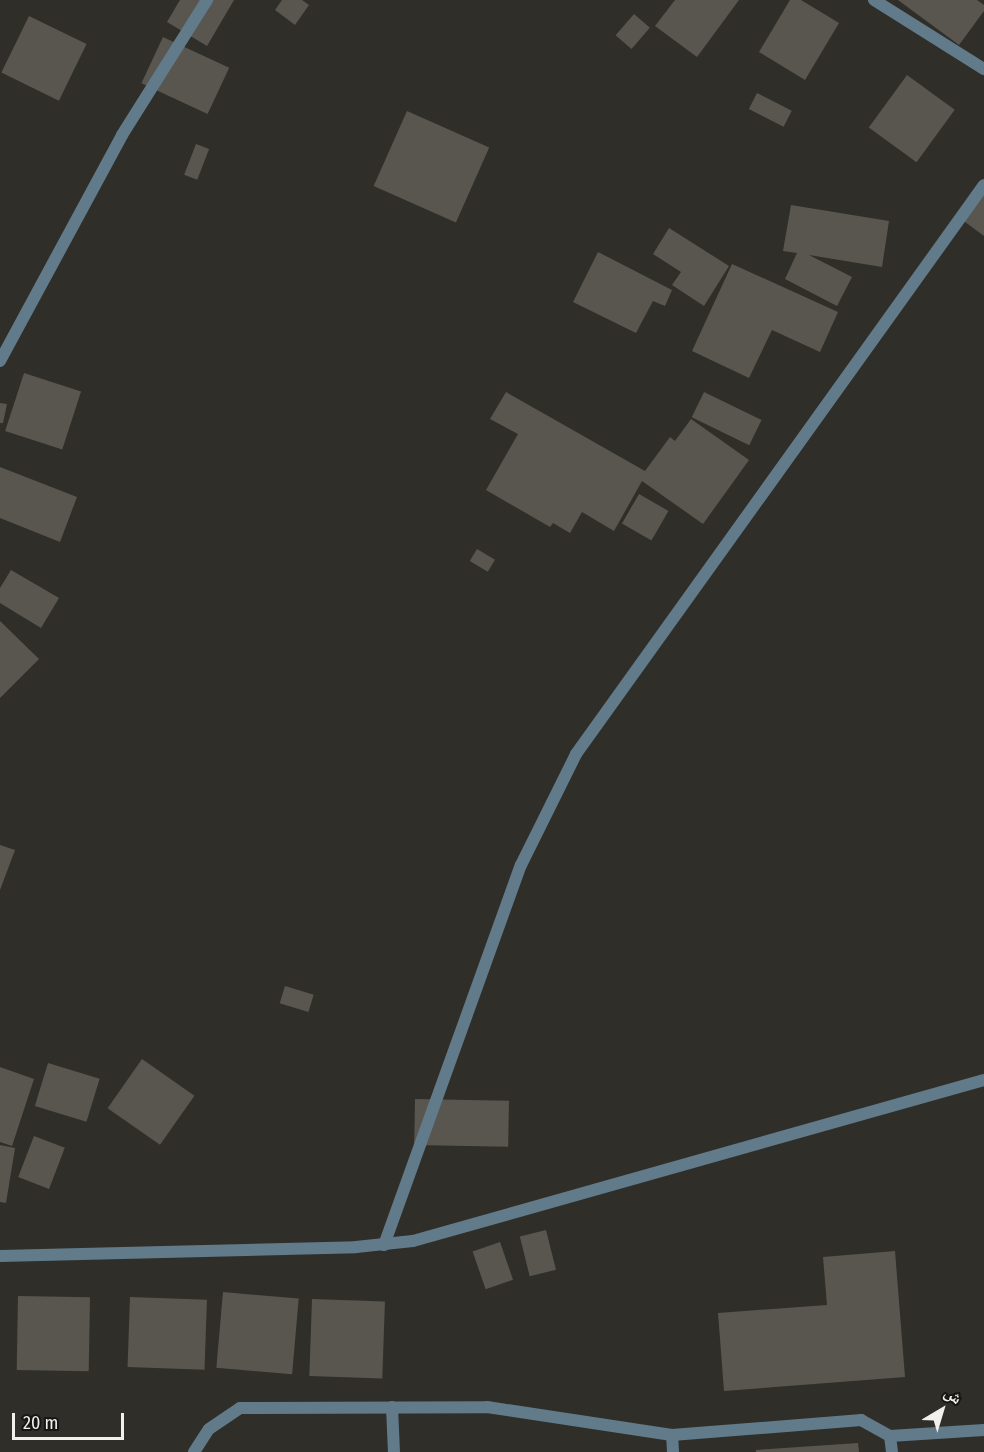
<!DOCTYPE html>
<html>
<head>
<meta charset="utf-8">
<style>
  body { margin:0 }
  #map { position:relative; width:984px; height:1452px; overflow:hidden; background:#302e28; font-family:"Fira Sans Condensed","Noto Naskh Arabic",sans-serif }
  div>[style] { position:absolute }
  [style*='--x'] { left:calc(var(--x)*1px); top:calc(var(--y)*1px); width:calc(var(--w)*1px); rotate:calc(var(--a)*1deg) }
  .building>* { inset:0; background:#595650; transform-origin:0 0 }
  .service>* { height:12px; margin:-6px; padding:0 6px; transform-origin:6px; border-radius:6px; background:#627b8b }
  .minor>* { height:12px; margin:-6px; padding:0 6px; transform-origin:6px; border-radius:6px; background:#627b8b }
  span { translate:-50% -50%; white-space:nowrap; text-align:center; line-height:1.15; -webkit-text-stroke:6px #171614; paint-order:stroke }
  .north { position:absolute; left:912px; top:1380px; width:60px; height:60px; -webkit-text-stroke:4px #171614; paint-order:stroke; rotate:38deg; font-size:16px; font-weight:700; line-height:24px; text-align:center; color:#f2f0ec }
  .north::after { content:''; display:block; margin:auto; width:21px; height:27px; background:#f2f0ec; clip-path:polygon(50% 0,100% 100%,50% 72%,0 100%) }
  .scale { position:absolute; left:12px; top:1413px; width:112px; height:27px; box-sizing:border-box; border:3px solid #f2f0ec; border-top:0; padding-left:8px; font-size:18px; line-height:21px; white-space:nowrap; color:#f2f0ec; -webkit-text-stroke:4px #171614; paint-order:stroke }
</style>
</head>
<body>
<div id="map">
  <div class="building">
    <div style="clip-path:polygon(180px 0,234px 0,207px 46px,167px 22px)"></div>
    <div style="clip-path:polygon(282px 0,302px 0,309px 5px,295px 25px,275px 10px)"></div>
    <div style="clip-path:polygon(675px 0,739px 0,697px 57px,655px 26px)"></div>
    <div style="clip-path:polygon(790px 0,801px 0,839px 23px,805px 80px,759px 52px)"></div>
    <div style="clip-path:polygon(898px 0,977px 0,984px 5px,984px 11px,959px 45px)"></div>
    <div style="left:634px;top:14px;width:21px;height:28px;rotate:41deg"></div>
    <div style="left:29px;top:16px;width:64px;height:63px;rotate:26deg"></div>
    <div style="left:163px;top:37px;width:73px;height:51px;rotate:25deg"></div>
    <div style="left:907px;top:75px;width:59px;height:65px;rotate:36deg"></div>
    <div style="left:757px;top:93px;width:39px;height:18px;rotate:27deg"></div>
    <div style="left:407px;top:111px;width:90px;height:82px;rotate:24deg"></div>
    <div style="left:196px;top:144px;width:14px;height:33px;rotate:21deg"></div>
    <div style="clip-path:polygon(984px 193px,984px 236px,957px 216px)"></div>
    <div style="clip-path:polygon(791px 205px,889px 221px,882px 267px,809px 255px,852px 277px,837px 306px,785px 279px,797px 253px,783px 251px)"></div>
    <div style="clip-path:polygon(669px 228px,729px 266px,704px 306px,672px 285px,681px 272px,653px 254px)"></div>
    <div style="clip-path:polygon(598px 252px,672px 290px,665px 306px,653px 301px,636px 333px,573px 302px)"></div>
    <div style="clip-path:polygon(732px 264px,838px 312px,820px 352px,772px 330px,749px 378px,692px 351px)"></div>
    <div style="left:24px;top:373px;width:60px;height:61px;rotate:18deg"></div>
    <div style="clip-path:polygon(506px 392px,645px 471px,670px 437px,675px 441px,691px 419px,749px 460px,703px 524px,642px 481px,614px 531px,582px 512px,570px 533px,553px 523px,550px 527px,486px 490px,518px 434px,490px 419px)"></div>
    <div style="left:704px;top:392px;width:64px;height:28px;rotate:26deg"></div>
    <div style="clip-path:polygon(0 403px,7px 404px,3px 423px,0 423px)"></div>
    <div style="clip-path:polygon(0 467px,77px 497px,60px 542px,0 518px)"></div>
    <div style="left:639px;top:494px;width:34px;height:34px;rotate:30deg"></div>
    <div style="left:477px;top:549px;width:21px;height:14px;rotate:31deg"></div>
    <div style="clip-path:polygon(11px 570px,59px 598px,41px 628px,0 603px,0 588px)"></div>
    <div style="clip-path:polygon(0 621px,39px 659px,0 698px)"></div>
    <div style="clip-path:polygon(0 845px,15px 850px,0 890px)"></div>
    <div style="left:285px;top:986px;width:30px;height:18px;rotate:17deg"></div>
    <div style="left:142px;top:1059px;width:64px;height:60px;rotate:35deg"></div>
    <div style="left:48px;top:1063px;width:54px;height:45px;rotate:17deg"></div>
    <div style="clip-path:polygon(0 1067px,34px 1079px,12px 1146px,0 1142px)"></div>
    <div style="left:415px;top:1099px;width:94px;height:46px;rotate:1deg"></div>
    <div style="left:34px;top:1136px;width:33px;height:44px;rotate:21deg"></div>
    <div style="clip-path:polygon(0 1145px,15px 1148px,6px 1203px,0 1202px)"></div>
    <div style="left:546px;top:1230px;width:41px;height:27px;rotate:76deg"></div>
    <div style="left:500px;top:1242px;width:40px;height:29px;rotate:71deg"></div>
    <div style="clip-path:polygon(895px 1251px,905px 1377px,724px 1391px,718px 1313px,827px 1305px,823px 1257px)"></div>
    <div style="left:223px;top:1292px;width:76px;height:76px;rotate:5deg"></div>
    <div style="left:18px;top:1296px;width:72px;height:74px;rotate:1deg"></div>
    <div style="left:130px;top:1297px;width:77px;height:70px;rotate:2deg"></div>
    <div style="left:312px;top:1299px;width:73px;height:77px;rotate:2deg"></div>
    <div style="clip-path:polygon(858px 1443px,859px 1452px,756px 1452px,756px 1450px)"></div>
  </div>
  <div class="service">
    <div style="--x:392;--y:1407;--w:45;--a:87.5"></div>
    <div style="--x:194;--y:1452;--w:27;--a:-57"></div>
    <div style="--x:209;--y:1429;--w:37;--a:-34"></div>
    <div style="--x:240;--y:1408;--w:247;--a:-0.2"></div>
    <div style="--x:487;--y:1407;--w:187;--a:8.6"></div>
    <div style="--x:673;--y:1452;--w:17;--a:-93"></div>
    <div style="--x:672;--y:1435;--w:190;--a:-4.5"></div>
    <div style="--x:861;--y:1420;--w:33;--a:29"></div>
    <div style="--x:892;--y:1452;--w:16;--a:-97"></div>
    <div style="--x:890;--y:1436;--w:94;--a:-3.7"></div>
  </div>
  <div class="minor">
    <div style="--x:874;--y:0;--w:130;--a:32.1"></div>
    <div style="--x:0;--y:361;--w:257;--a:-61.6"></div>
    <div style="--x:122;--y:135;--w:160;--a:-57.8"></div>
    <div style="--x:384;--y:1245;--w:404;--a:-70.2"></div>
    <div style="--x:521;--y:865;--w:124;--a:-63.6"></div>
    <div style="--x:576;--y:754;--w:700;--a:-54.36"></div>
    <div style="--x:0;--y:1256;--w:356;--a:-1.4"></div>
    <div style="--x:356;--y:1247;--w:57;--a:-6"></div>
    <div style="--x:413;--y:1241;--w:593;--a:-15.75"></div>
  </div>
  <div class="north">ش</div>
  <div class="scale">20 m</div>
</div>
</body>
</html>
